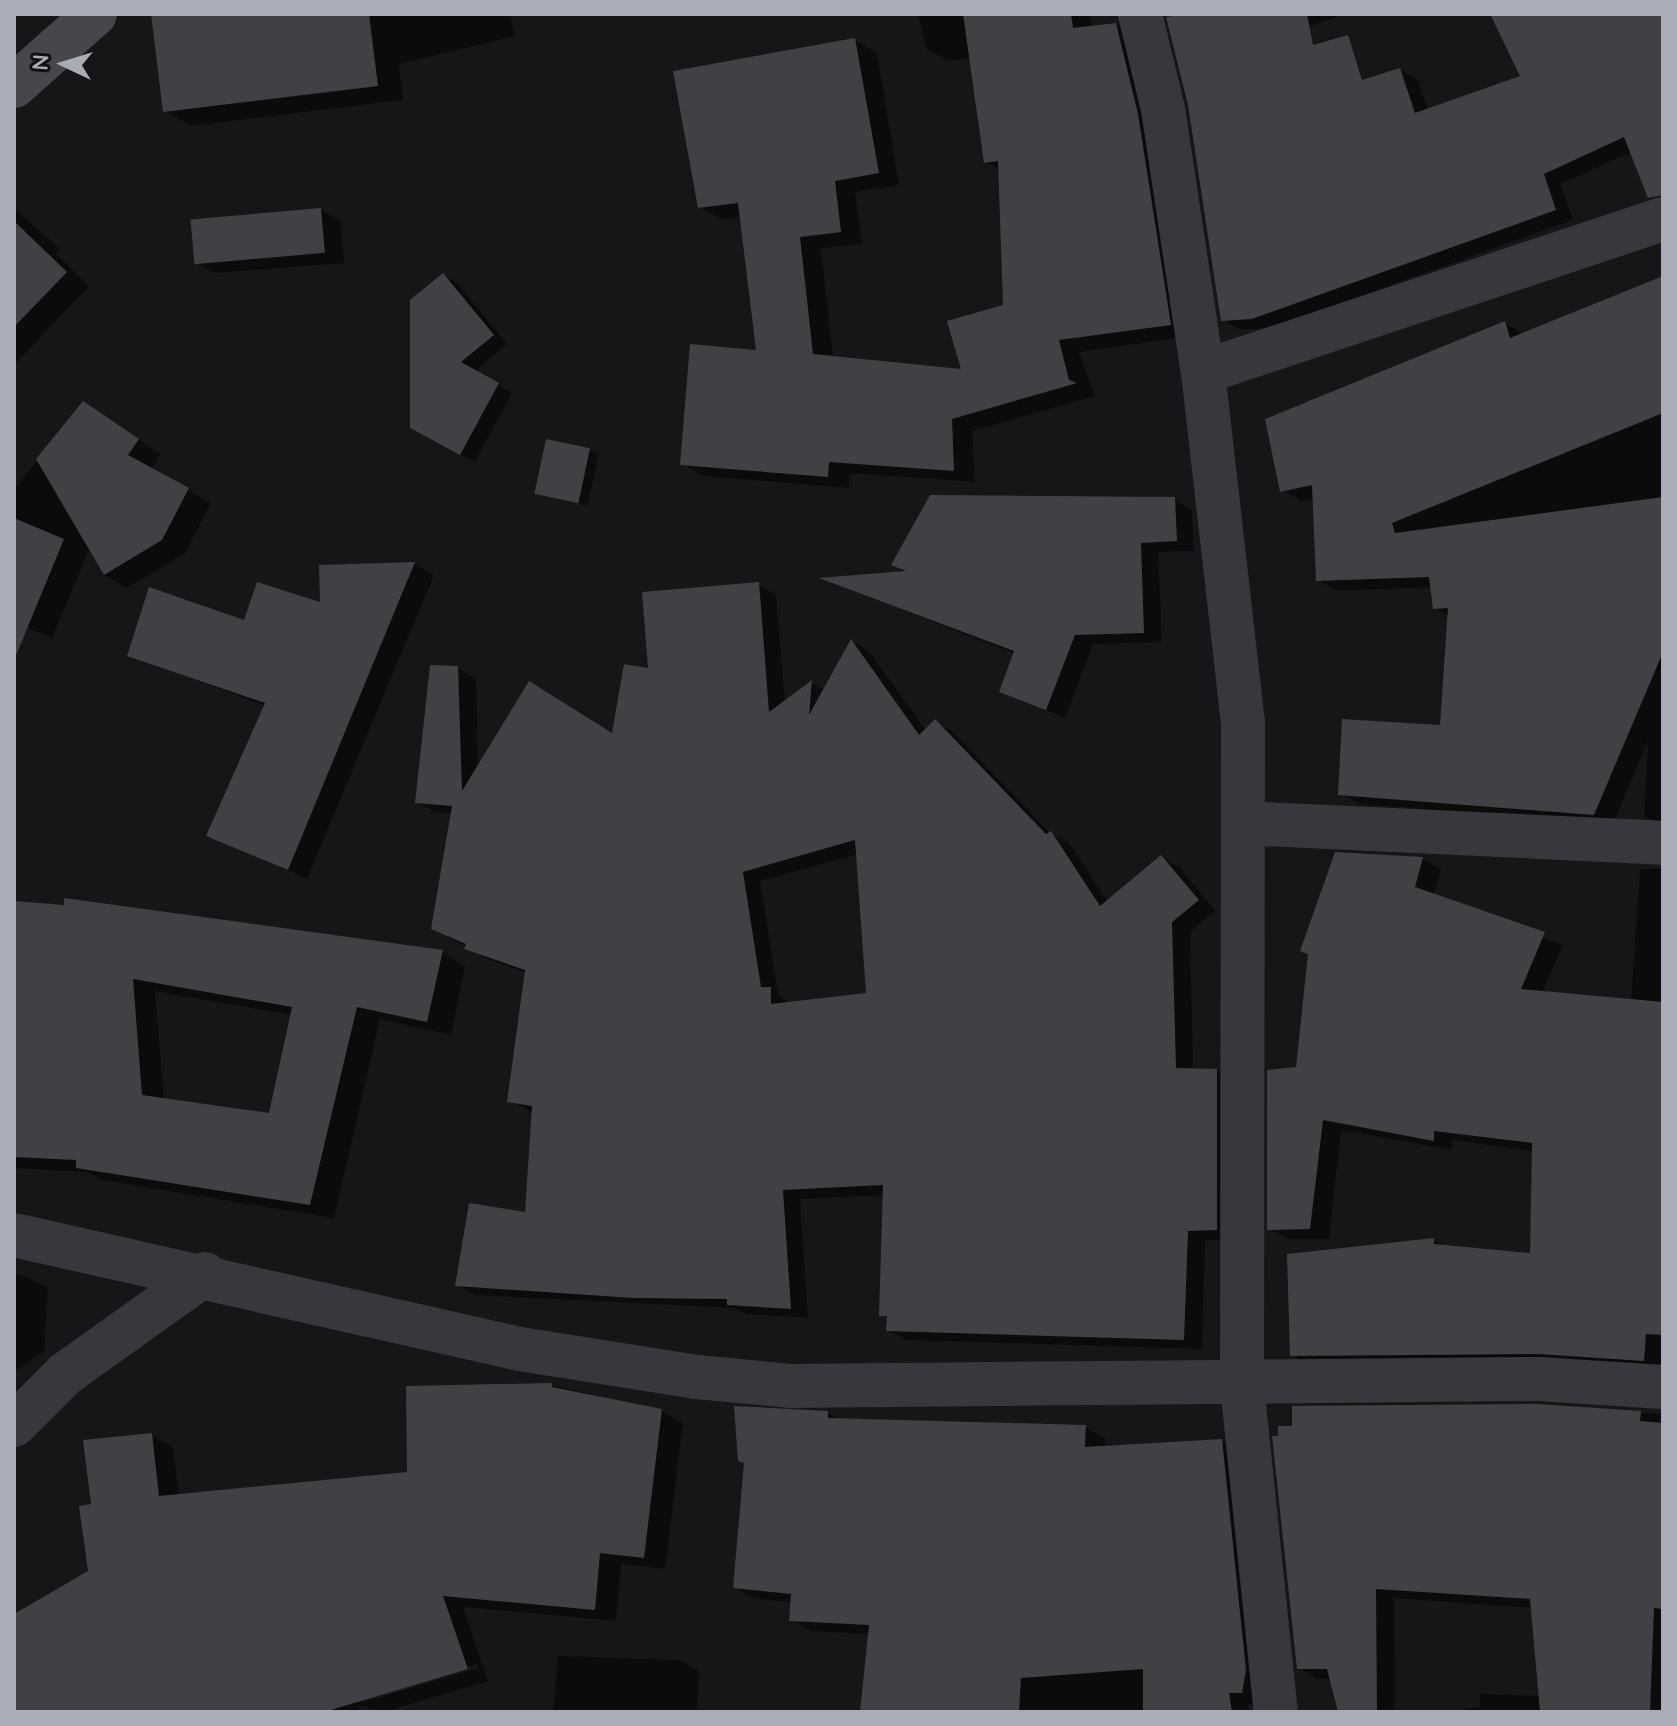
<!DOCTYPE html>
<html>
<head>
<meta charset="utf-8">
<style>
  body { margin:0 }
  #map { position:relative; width:1677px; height:1726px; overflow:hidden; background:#161618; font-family:Quicksand,sans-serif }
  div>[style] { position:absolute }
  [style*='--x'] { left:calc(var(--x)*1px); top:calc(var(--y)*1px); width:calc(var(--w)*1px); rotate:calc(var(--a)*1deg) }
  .shadow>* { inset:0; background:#0007 }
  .building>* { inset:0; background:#404145; transform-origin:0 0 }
  .minor>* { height:44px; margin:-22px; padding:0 22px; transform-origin:22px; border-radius:22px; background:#37383d }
  .tertiary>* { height:44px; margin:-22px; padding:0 22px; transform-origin:22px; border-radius:22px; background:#37383d }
  .secondary>* { height:44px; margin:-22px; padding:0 22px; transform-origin:22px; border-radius:22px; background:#45474d }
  span { translate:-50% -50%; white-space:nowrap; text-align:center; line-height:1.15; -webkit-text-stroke:6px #111113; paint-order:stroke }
  .frame { position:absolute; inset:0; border:16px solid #a8adb8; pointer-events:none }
  .north { position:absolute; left:24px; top:24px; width:80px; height:80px; -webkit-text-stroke:6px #111113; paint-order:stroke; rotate:274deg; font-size:22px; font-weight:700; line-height:32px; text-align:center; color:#a8adb8 }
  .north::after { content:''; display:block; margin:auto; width:28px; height:36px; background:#a8adb8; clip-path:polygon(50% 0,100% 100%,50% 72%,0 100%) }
</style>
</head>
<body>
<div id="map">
  <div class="shadow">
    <div style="clip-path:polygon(153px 14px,510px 14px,515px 36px,399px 64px,403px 100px,191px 126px,165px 111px)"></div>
    <div style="clip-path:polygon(918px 14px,1090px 14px,1092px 28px,1116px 25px,1138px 38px,1191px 336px,1079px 352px,1095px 396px,972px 431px,975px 482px,850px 473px,849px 488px,704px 476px,682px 464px,758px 352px,741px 217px,721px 219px,700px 207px,855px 40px,877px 53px,899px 185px,855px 192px,862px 244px,821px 248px,833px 358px,963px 371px,1005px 306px,1001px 170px,986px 162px,971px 58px,948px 61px,926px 49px)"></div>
    <div style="clip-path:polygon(1190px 14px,1343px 14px,1196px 69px)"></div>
    <div style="clip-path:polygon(1492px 14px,1663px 14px,1663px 186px,1632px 152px,1560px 184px,1573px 220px,1271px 328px,1240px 330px,1222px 320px,1400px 70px,1418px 80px,1428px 111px,1522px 77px)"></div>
    <div style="clip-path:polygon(14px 208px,60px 249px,56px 254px,89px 286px,14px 365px)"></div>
    <div style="clip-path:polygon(321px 210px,341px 222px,344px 263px,215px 273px,195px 262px)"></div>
    <div style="clip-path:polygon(443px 275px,458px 284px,507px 344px,474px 372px,512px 393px,475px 462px,412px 427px)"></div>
    <div style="clip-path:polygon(1663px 278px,1663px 827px,1644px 816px,1648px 741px,1613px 824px,1359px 804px,1340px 793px,1442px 727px,1450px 617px,1435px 608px,1432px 587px,1337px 591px,1318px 580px,1314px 498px,1301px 501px,1282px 490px,1505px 323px,1524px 334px)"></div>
    <div style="clip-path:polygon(83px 404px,161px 454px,151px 469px,211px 503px,185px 553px,127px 588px,104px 575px,89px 550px,52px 638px,14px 622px,14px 489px)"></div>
    <div style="clip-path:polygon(589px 450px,598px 455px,588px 506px,538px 492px)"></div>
    <div style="clip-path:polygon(1174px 499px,1192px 510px,1194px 551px,1158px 552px,1162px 642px,1093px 644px,1065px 718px,1002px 691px,1015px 654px,825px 579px,907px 573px,894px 565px)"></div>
    <div style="clip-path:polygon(415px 564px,434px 575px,307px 879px,209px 835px,266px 706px,130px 655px,322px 604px,321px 567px)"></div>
    <div style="clip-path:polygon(evenodd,758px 584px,776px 595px,785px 703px,812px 683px,825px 690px,852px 641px,869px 651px,926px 731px,935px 722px,953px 732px,1051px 834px,1069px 843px,1108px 902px,1162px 857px,1180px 868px,1215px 911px,1190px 932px,1193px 1070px,1217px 1071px,1235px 1081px,1235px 1240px,1205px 1240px,1202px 1349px,906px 1340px,888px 1330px,889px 1319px,881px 1314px,885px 1195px,800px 1199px,808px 1318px,747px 1314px,736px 1308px,475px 1295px,457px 1285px,527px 1214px,534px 1113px,510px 1101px,527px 973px,485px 958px,433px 928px,453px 814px,435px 812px,417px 802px,458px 668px,476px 679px,478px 768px,613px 735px,651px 670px,758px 584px,858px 854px,868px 994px,788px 1004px,778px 993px,760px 881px,858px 854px)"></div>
    <div style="clip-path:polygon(1422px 859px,1441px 869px,1434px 896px,1563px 945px,1542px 993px,1631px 1001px,1640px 869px,1663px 868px,1663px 1370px,1311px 1366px,1292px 1355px,1433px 1240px,1446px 1247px,1532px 1255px,1534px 1151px,1452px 1140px,1452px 1150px,1341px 1130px,1329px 1239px,1288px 1239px,1269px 1229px,1298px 1069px)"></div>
    <div style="clip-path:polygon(evenodd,14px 903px,442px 952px,465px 966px,451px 1035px,380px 1019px,334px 1218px,102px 1180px,88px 1172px,14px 1168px,14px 903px,155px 991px,292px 1015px,270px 1115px,164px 1100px,155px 991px)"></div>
    <div style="clip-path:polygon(14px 1272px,48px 1287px,44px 1352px,14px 1371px)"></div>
    <div style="clip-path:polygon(evenodd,552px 1385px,662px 1411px,683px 1423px,665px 1569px,621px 1564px,616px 1621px,463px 1607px,488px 1681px,384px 1712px,359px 1705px,358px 1712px,14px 1712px,14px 1616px,90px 1572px,93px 1506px,152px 1435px,173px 1447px,179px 1497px,409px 1474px,552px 1385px,477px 1664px,478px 1668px,364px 1702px,364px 1698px,477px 1664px)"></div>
    <div style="clip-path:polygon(1538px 1406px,1663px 1414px,1663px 1712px,1457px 1712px,1480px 1706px,1480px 1694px,1540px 1696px,1533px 1608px,1394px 1598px,1395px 1712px,1340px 1712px,1332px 1678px,1317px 1679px,1299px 1668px)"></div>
    <div style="clip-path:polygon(828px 1413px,842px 1421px,1085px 1427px,1105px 1438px,1105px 1447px,1222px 1441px,1242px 1452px,1262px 1704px,1248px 1704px,1249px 1712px,862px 1712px,870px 1634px,811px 1631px,791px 1620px,792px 1602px,755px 1599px,735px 1587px)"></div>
    <div style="clip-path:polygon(558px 1656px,679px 1660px,699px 1671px,697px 1712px,553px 1712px)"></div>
  </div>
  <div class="building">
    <div style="clip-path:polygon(151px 14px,369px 14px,378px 86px,163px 112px)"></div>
    <div style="clip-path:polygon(963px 14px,1071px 14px,1073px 28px,1116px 23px,1138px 114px,1171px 325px,1059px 340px,1069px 380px,1077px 383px,952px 419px,954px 471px,829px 462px,828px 477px,680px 465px,690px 344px,756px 350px,738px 203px,698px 208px,673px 71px,855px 38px,879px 173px,835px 181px,841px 232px,800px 237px,813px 354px,961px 369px,947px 321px,1003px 305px,998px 161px,984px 163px)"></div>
    <div style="clip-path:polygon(1190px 14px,1307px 14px,1313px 45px,1348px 35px,1362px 80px,1400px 68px,1415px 113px,1520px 76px,1490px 14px,1663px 14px,1663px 195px,1648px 198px,1624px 137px,1544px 174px,1556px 210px,1252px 319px,1221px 321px,1188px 105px,1166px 17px)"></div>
    <div style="left:321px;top:208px;width:45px;height:131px;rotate:85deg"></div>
    <div style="clip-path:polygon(14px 221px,67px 272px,14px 327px)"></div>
    <div style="clip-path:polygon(443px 273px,494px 335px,461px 362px,499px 383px,460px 455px,410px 428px,410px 300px)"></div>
    <div style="clip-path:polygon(1663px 276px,1663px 413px,1392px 523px,1395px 533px,1663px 497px,1663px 652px,1594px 815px,1338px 795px,1342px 719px,1440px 725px,1448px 608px,1433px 609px,1429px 577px,1316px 581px,1312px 485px,1280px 492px,1265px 419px,1505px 321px,1510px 338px)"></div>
    <div style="clip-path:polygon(83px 401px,139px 439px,128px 455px,189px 488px,162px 540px,104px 575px,36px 459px)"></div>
    <div style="left:546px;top:439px;width:45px;height:56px;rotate:12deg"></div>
    <div style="clip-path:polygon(930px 495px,1175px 497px,1177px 541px,1141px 543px,1144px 633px,1075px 635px,1046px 710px,999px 692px,1014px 651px,819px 578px,906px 571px,891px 565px)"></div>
    <div style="clip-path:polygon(14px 518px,64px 539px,15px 658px,14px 657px)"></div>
    <div style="clip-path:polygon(415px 562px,288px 870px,206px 836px,265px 703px,127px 656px,149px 587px,244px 620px,257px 582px,320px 602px,319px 565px)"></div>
    <div style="clip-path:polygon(evenodd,759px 582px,769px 712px,812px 680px,809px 715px,851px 639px,919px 735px,935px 719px,1046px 834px,1051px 831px,1100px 906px,1161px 855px,1199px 900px,1172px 922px,1176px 1068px,1217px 1069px,1217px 1230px,1188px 1231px,1184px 1340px,886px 1331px,887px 1316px,879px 1316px,883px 1185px,783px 1190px,791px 1309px,727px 1305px,727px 1299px,633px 1298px,455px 1286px,469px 1203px,525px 1212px,532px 1106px,507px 1102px,525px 970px,464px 949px,466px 944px,431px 929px,452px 806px,415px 803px,430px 665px,458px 666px,462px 791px,529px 681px,612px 733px,624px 664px,648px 668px,642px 592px,759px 582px,855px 840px,866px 993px,771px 1004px,771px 987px,761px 987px,743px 872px,855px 840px)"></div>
    <div style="clip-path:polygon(1335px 852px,1423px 857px,1415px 887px,1545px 932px,1521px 989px,1663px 1002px,1663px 1335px,1646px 1334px,1644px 1361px,1539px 1354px,1290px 1356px,1287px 1254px,1434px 1238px,1434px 1244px,1530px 1253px,1532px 1143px,1434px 1131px,1434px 1141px,1323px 1120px,1310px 1229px,1267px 1230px,1267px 1070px,1296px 1067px,1308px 954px,1300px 951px)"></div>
    <div style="clip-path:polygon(evenodd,64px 898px,443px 950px,427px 1022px,357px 1007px,310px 1205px,76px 1168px,76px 1160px,14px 1157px,14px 901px,64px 905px,64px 898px,133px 979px,292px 1007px,269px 1113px,142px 1095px,133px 979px)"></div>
    <div style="clip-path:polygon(552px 1383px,552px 1387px,662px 1409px,644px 1558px,600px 1553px,595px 1610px,443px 1596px,468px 1669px,324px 1712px,14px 1712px,14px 1614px,88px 1571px,79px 1506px,91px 1504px,83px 1440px,152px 1433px,159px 1496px,407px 1472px,406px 1386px)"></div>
    <div style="clip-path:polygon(1538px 1404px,1641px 1411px,1640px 1421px,1663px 1423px,1663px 1609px,1654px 1608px,1650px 1712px,1540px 1712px,1530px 1599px,1376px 1589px,1377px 1712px,1338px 1712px,1327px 1669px,1297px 1669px,1272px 1436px,1278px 1436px,1278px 1426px,1292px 1426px,1292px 1406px)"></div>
    <div style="clip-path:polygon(734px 1406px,828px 1411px,828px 1418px,1086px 1425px,1085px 1447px,1222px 1439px,1246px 1670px,1242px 1693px,1229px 1693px,1232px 1712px,1143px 1712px,1143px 1669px,1021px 1678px,1019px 1712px,860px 1712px,869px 1625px,789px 1621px,791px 1594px,733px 1588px,744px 1463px,738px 1461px)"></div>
  </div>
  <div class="minor">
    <div style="--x:1140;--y:14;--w:98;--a:76.4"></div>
    <div style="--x:1163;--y:109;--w:266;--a:81.4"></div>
    <div style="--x:1203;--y:372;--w:352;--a:83.5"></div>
    <div style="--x:1243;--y:722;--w:663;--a:90.09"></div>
    <div style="--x:1242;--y:1385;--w:329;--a:84.1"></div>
    <div style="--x:1203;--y:372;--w:485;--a:-18.4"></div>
    <div style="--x:1243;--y:823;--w:420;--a:2.7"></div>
    <div style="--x:14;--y:1425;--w:72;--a:-45"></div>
    <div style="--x:65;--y:1374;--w:172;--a:-35.5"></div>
  </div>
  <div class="tertiary">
    <div style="--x:14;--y:1235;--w:519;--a:12.7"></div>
    <div style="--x:520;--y:1349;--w:179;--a:9"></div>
    <div style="--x:697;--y:1377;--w:93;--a:5.5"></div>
    <div style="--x:790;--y:1386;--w:749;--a:-0.54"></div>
    <div style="--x:1539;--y:1379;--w:124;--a:3.7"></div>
  </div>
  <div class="secondary">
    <div style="--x:14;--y:86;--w:108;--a:-41.6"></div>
  </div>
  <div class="frame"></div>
  <div class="north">N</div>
</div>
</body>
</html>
